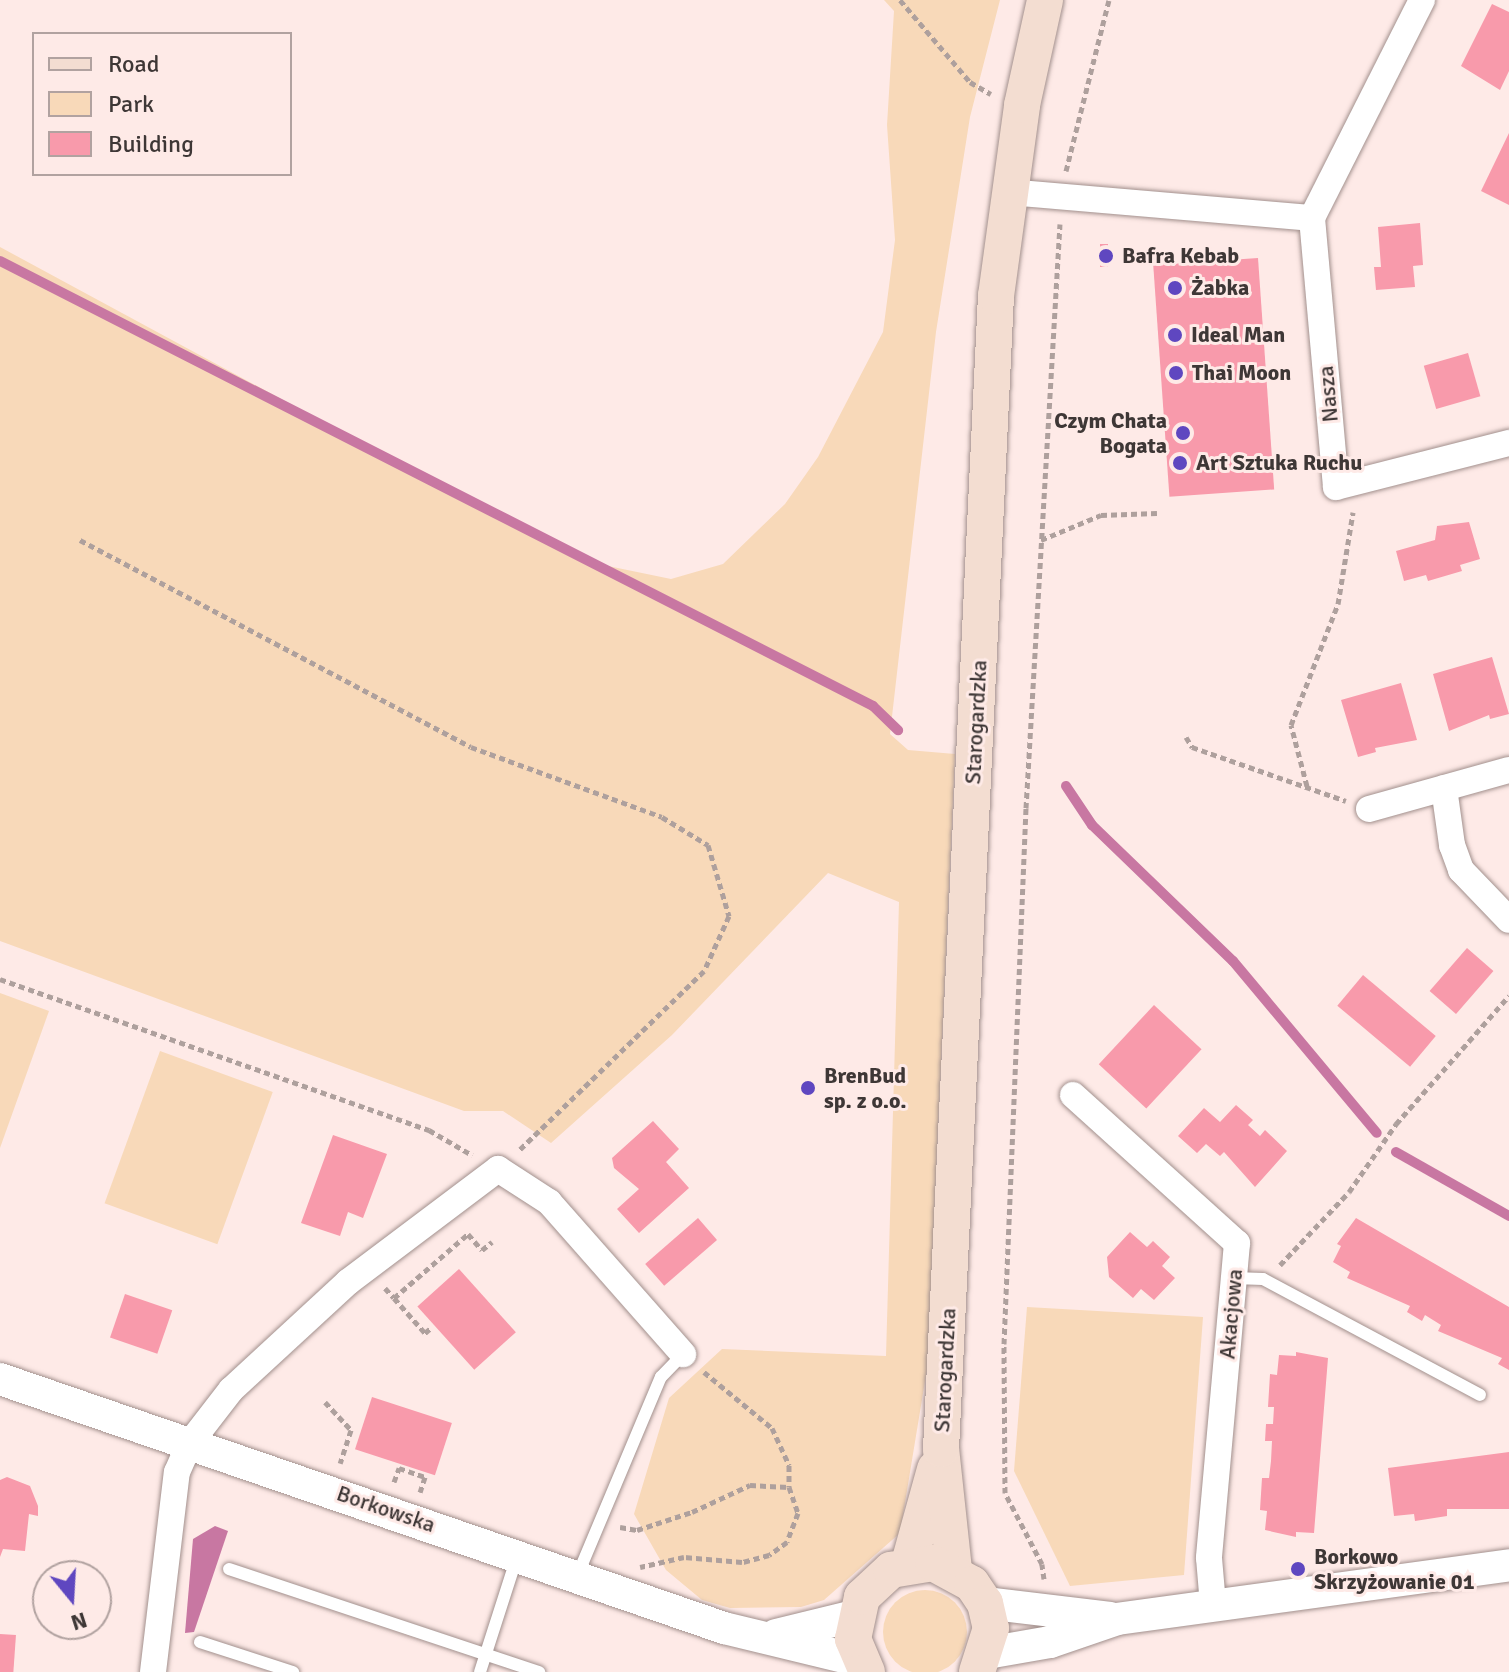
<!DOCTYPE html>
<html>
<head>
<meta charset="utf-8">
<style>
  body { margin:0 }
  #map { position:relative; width:1509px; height:1672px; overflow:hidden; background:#feeae7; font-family:Signika,sans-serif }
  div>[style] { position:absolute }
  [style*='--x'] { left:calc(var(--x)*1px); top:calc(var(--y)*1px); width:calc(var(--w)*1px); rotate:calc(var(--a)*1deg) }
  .green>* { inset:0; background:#f8d9b9; transform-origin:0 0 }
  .round { border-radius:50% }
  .water>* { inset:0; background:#c877a2 }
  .stream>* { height:10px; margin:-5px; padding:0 5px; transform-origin:5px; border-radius:5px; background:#c877a2 }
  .building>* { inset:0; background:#f89aab; transform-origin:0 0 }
  .path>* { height:5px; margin-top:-2.5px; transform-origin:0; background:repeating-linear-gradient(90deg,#aea09d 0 6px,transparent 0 10px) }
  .roads { filter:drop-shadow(0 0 2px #a2908d) drop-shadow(0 0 2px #a2908d) }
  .service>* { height:12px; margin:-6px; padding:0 6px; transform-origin:6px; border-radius:6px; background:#fff }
  .minor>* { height:26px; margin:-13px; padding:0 13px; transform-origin:13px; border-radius:13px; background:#fff }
  .tertiary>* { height:32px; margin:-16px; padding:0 16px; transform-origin:16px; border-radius:16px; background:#fff }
  .secondary>* { height:36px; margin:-18px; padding:0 18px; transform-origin:18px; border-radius:18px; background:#f3ddd1 }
  .dots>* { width:22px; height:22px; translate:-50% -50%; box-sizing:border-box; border:4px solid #feeae7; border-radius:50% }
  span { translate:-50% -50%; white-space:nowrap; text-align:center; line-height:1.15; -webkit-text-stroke:6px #feeae7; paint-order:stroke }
  .poi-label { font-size:22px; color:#3e3736; font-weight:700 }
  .left { translate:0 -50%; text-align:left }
  .right { translate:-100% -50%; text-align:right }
  .street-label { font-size:22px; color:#3e3736 }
  .legend { position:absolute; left:32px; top:32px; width:260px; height:144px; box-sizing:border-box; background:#feeae7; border:2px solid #b1a2a0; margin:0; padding:10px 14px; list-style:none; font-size:24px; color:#3e3736 }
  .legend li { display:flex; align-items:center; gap:16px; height:40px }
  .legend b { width:40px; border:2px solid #b1a2a0 }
  .north { position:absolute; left:32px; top:1560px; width:80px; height:80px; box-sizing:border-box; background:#feeae7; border:2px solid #b1a2a0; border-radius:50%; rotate:162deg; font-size:22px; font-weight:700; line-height:32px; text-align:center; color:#3e3736 }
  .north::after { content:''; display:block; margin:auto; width:28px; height:36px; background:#5f47c0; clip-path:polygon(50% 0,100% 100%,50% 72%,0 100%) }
</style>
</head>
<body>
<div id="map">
  <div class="green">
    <div style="clip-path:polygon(884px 0,1000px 0,970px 117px,936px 332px,890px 734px,908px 750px,955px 754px,927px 1369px,900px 1533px,824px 1600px,801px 1607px,730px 1608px,702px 1600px,666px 1570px,634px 1514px,669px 1398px,722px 1349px,886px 1356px,899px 902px,828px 873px,672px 1035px,551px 1143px,503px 1111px,464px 1111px,0 941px,0 247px,579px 560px,671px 579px,723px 564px,785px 504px,818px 457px,883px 332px,895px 240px,887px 125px,894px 11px)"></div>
    <div style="clip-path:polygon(0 993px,49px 1011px,0 1148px)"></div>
    <div style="left:160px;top:1051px;width:120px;height:162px;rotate:20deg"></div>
    <div style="clip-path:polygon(1027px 1307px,1203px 1317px,1184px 1575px,1070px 1586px,1014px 1471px)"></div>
    <div class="round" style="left:883px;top:1590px;width:84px;height:84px"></div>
  </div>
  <div class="water">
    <div style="clip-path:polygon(215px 1526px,228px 1531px,194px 1632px,185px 1633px,193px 1539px)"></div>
  </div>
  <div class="stream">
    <div style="--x:0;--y:261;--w:980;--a:27.01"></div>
    <div style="--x:873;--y:706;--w:35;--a:44"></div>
    <div style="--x:1066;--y:786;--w:47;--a:56.3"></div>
    <div style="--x:1092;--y:825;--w:196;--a:44"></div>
    <div style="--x:1233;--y:961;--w:224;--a:50.1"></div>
    <div style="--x:1396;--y:1152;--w:130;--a:29.5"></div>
  </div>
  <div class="building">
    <div style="clip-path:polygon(1492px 4px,1509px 12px,1509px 71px,1500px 90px,1461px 66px)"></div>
    <div style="clip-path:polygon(1509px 133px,1509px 205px,1481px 191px)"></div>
    <div style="clip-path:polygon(1420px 223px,1423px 265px,1413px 266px,1415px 287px,1376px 290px,1374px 267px,1381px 267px,1378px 227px)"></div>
    <div style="left:1100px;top:244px;width:8px;height:23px"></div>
    <div style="left:1258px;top:258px;width:232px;height:105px;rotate:86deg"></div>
    <div style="left:1468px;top:353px;width:45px;height:46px;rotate:74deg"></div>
    <div style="clip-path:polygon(1469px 522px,1480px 559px,1460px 565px,1462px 571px,1428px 581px,1426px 575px,1404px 581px,1396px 551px,1435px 540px,1437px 526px)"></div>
    <div style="clip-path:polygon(1492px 657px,1509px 714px,1490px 719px,1489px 715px,1449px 731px,1433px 674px)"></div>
    <div style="clip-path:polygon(1401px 683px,1417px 740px,1375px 748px,1376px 752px,1358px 757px,1341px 700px)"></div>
    <div style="left:1467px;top:948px;width:35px;height:57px;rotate:41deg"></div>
    <div style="left:1363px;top:975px;width:95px;height:40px;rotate:40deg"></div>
    <div style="left:1154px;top:1005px;width:65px;height:81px;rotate:43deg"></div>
    <div style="clip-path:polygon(1236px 1105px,1253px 1120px,1248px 1125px,1260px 1136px,1265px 1130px,1287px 1151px,1255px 1187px,1224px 1152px,1220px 1156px,1206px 1144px,1197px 1153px,1178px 1136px,1204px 1108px,1220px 1122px)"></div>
    <div style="clip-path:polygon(653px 1121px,679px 1149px,666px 1162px,689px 1188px,639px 1233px,617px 1209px,639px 1189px,614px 1168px,612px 1158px)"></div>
    <div style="clip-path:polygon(333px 1135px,387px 1154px,363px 1218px,348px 1212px,340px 1236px,301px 1223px)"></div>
    <div style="left:698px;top:1218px;width:29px;height:70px;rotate:49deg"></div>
    <div style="clip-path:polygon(1356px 1218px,1509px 1307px,1509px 1370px,1498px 1364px,1502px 1358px,1438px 1331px,1441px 1325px,1425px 1315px,1422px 1321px,1407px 1312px,1410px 1306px,1347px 1278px,1350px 1272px,1333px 1262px,1341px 1246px,1337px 1244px)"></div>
    <div style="clip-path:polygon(1130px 1232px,1147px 1247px,1153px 1241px,1170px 1257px,1162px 1266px,1175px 1278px,1154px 1300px,1141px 1289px,1133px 1298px,1109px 1277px,1107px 1257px)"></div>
    <div style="left:459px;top:1269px;width:85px;height:56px;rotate:48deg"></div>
    <div style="left:125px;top:1294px;width:50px;height:46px;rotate:19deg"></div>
    <div style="clip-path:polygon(1296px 1352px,1328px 1358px,1314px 1533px,1296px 1532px,1296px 1537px,1265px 1530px,1267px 1511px,1260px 1510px,1262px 1478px,1269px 1478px,1271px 1461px,1272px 1441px,1265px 1441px,1266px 1424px,1273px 1424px,1274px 1407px,1268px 1407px,1270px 1374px,1277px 1375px,1279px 1355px,1296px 1356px)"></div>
    <div style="left:372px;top:1397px;width:84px;height:55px;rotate:18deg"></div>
    <div style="clip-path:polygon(1509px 1452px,1509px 1509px,1447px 1509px,1447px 1516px,1415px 1521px,1414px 1514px,1394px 1516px,1388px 1468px)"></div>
    <div style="clip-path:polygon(7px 1477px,30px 1486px,38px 1506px,38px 1516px,29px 1514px,25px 1551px,3px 1549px,0 1557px,0 1480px)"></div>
    <div style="left:0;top:1634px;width:16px;height:38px;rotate:4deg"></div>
  </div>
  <div class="path">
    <div style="--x:900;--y:0;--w:108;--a:49.5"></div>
    <div style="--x:970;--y:82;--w:24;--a:30"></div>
    <div style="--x:1066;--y:171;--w:176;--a:-75.9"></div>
    <div style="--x:80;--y:540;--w:442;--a:27.9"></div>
    <div style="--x:471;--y:747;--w:203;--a:20.1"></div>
    <div style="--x:662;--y:817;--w:54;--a:31.3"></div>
    <div style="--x:708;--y:845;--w:74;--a:73.5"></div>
    <div style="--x:729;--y:916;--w:60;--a:114.4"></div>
    <div style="--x:704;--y:971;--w:257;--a:135.9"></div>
    <div style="--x:1041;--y:540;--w:65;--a:-22.6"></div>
    <div style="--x:1101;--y:515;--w:56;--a:-2"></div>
    <div style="--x:1186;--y:737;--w:12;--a:59"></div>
    <div style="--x:1192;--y:747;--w:163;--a:19.3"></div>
    <div style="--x:1307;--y:786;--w:63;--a:-104.7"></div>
    <div style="--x:1291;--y:725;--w:130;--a:-68.8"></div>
    <div style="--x:1338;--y:604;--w:93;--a:-80.7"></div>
    <div style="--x:0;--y:979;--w:455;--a:19.4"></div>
    <div style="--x:429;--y:1130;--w:50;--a:30.2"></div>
    <div style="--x:1280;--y:1265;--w:100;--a:-46.6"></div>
    <div style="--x:1349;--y:1192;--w:83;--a:-55.3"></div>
    <div style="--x:1396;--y:1124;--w:171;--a:-48.6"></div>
    <div style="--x:385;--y:1288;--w:13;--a:48"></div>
    <div style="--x:394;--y:1298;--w:98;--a:-40.9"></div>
    <div style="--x:468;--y:1234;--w:21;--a:49"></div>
    <div style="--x:482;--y:1250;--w:13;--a:-39"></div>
    <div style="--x:394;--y:1298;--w:47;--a:48.5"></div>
    <div style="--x:425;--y:1333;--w:9;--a:-41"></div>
    <div style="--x:704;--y:1372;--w:88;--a:39.5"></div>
    <div style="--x:772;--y:1428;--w:41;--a:65.3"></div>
    <div style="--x:789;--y:1465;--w:22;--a:90"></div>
    <div style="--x:325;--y:1402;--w:38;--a:47"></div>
    <div style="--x:351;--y:1430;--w:35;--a:108"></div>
    <div style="--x:394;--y:1482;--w:15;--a:-70"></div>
    <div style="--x:399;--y:1468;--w:28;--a:19"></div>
    <div style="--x:425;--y:1477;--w:16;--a:108"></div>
    <div style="--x:620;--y:1527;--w:17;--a:10"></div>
    <div style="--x:637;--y:1530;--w:58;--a:-18.1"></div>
    <div style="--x:692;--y:1512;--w:64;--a:-25"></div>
    <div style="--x:750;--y:1485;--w:39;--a:3"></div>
    <div style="--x:789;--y:1487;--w:28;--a:71"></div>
    <div style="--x:798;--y:1513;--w:31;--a:111"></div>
    <div style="--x:787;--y:1542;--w:22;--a:144"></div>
    <div style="--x:769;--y:1555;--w:28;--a:165"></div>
    <div style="--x:742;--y:1562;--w:58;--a:-175.1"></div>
    <div style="--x:684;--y:1557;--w:45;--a:167.2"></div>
    <div style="--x:57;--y:1576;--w:6;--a:-81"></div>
    <div style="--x:1044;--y:1579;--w:15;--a:-98"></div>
    <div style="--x:1042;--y:1564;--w:80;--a:-117.5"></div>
    <div style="--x:1005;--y:1493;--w:149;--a:-90.4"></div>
    <div style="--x:1004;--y:1344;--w:536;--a:-87.65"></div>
    <div style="--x:1026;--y:808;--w:585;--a:-86.67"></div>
  </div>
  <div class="roads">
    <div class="service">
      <div style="--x:1234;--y:1278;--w:29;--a:2"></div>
      <div style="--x:1263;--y:1279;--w:246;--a:28.1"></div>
      <div style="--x:229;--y:1569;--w:327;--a:18.4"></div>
      <div style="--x:578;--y:1574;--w:214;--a:-67.2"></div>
      <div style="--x:661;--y:1377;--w:32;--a:-46"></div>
      <div style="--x:200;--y:1642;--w:98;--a:17.9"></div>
      <div style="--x:480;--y:1672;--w:121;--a:-72.2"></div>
    </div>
    <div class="minor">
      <div style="--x:1422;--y:0;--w:244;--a:116.8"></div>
      <div style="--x:1312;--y:218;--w:270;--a:84.9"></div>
      <div style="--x:1336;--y:487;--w:179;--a:-14.3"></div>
      <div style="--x:1008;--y:192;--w:305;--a:4.9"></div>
      <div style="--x:1444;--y:788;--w:58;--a:82"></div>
      <div style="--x:1452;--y:845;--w:27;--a:70"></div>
      <div style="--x:1461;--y:870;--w:69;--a:46.2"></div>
      <div style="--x:1369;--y:809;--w:145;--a:-15.6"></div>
      <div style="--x:1073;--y:1095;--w:221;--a:42.1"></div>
      <div style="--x:1237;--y:1243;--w:316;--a:95.1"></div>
      <div style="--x:1209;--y:1558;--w:47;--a:85.1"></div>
      <div style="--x:153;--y:1672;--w:201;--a:-83.2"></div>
      <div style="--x:177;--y:1472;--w:32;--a:-66"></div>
      <div style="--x:190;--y:1443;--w:67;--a:-52.3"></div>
      <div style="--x:231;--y:1390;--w:159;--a:-42.7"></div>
      <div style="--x:348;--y:1282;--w:188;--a:-37"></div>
      <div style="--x:498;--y:1169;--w:61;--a:32.9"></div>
      <div style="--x:549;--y:1202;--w:203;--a:48.6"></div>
    </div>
    <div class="tertiary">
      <div style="--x:0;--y:1379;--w:766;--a:18.98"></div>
      <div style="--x:724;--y:1628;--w:140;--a:13.6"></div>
      <div style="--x:985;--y:1603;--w:126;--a:6.8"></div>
      <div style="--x:776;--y:1635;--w:80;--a:-13.7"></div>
      <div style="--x:987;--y:1653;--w:64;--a:-9.9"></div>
      <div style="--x:1050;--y:1642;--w:71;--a:-18.9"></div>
      <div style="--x:1117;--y:1619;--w:396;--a:-7.8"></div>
    </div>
    <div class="secondary">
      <div style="--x:909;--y:1563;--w:98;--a:-74.5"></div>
      <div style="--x:954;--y:1570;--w:122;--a:-96.1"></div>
      <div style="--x:941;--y:1449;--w:1154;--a:-87.27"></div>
      <div style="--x:996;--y:296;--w:193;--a:-82.2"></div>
      <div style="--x:1022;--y:105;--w:107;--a:-77.6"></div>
      <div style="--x:867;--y:1672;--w:36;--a:-113"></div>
      <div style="--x:853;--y:1639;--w:43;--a:-77.9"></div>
      <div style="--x:862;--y:1597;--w:40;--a:-43"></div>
      <div style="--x:891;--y:1570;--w:43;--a:-9.5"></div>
      <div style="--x:933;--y:1563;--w:44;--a:28.3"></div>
      <div style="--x:972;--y:1584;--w:23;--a:56"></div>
      <div style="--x:985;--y:1603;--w:26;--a:77"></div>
      <div style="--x:991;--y:1628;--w:46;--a:107.7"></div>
    </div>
  </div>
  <div class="dots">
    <div style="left:1106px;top:256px;background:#5f47c0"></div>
    <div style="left:1175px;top:288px;background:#5f47c0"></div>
    <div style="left:1175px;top:335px;background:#5f47c0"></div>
    <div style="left:1176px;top:373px;background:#5f47c0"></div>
    <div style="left:1183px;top:433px;background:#5f47c0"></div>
    <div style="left:1180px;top:463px;background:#5f47c0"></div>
    <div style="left:808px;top:1088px;background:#5f47c0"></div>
    <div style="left:1298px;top:1569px;background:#5f47c0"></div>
  </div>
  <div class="poi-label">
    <span class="left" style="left:1122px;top:256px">Bafra Kebab</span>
    <span class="left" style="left:1191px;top:288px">Żabka</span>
    <span class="left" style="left:1191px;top:335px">Ideal Man</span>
    <span class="left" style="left:1192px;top:373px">Thai Moon</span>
    <span class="right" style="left:1167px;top:433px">Czym Chata<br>Bogata</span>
    <span class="left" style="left:1196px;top:463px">Art Sztuka Ruchu</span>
    <span class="left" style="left:824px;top:1088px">BrenBud<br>sp. z o.o.</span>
    <span class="left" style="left:1314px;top:1569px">Borkowo<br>Skrzyżowanie 01</span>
  </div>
  <div class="street-label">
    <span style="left:1328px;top:394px;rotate:-95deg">Nasza</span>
    <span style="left:976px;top:722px;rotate:-87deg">Starogardzka</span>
    <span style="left:1231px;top:1314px;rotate:-85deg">Akacjowa</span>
    <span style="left:945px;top:1370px;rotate:-87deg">Starogardzka</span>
    <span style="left:386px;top:1509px;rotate:19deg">Borkowska</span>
  </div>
  <ul class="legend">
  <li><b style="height:10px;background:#f3ddd1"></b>Road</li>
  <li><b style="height:22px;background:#f8d9b9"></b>Park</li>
  <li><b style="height:22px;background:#f89aab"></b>Building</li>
  </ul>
  <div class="north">N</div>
</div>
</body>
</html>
